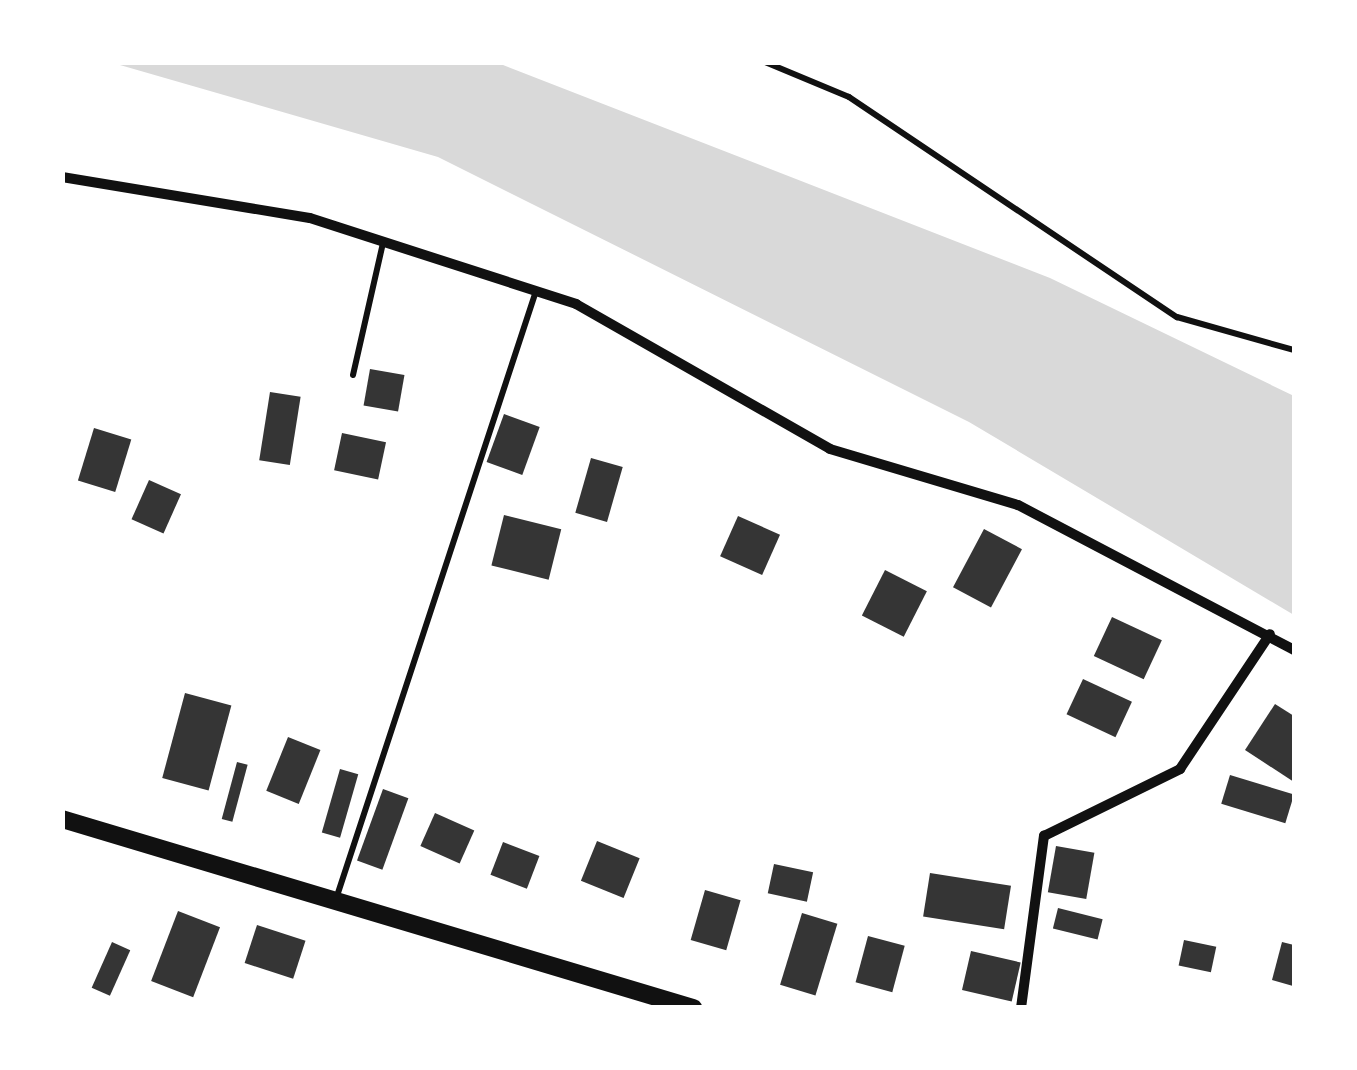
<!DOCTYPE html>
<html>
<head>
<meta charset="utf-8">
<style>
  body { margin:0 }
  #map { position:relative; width:1357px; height:1070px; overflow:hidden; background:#fff; font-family:"Source Serif 4",serif }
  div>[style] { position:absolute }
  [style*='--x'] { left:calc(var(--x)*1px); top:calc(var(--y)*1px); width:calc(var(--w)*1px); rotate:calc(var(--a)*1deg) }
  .water>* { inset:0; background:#d9d9d9 }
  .building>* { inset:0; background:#353535; transform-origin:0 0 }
  .service>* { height:6px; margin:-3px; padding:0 3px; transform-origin:3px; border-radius:3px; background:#111 }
  .minor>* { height:10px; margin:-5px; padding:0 5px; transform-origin:5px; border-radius:5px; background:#111 }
  .secondary>* { height:18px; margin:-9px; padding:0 9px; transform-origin:9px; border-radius:9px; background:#111 }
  span { translate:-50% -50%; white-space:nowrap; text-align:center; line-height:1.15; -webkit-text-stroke:10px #fff; paint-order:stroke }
  .frame { position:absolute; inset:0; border:65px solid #fff; pointer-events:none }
</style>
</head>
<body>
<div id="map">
  <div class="water">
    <div style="clip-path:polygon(113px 63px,498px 63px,1050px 278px,1294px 396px,1294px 615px,969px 422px,438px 157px)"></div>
  </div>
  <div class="building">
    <div style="left:370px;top:369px;width:35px;height:37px;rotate:10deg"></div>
    <div style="left:270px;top:392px;width:31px;height:69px;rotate:9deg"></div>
    <div style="left:504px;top:414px;width:38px;height:51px;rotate:20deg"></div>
    <div style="left:94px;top:428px;width:39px;height:55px;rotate:17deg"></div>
    <div style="left:342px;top:433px;width:45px;height:38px;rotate:12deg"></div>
    <div style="left:591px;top:458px;width:33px;height:57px;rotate:16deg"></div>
    <div style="left:149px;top:480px;width:35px;height:43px;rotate:24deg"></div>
    <div style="left:504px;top:515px;width:59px;height:52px;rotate:14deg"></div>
    <div style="left:738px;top:516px;width:46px;height:44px;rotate:24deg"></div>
    <div style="left:984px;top:529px;width:43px;height:66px;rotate:28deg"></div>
    <div style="left:885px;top:570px;width:47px;height:51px;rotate:27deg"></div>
    <div style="left:1112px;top:617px;width:55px;height:43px;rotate:25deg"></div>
    <div style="left:1083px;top:679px;width:54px;height:39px;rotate:25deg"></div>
    <div style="left:185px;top:693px;width:48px;height:88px;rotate:15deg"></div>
    <div style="clip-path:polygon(1275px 704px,1294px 716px,1294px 782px,1245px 750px)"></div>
    <div style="left:288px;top:737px;width:35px;height:58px;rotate:22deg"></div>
    <div style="left:237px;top:762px;width:11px;height:59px;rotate:15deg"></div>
    <div style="left:340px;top:769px;width:19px;height:66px;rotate:16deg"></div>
    <div style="left:1230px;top:775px;width:67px;height:30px;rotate:17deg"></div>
    <div style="left:383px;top:789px;width:27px;height:76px;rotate:20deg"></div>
    <div style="left:435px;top:813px;width:43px;height:36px;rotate:24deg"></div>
    <div style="left:597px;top:841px;width:46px;height:43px;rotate:22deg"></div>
    <div style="left:503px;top:842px;width:39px;height:35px;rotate:21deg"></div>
    <div style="left:1056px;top:846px;width:39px;height:47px;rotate:10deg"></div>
    <div style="left:774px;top:864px;width:40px;height:30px;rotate:12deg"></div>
    <div style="left:930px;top:873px;width:82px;height:44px;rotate:9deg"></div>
    <div style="left:705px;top:890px;width:37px;height:52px;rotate:16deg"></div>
    <div style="left:1058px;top:908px;width:46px;height:21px;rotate:14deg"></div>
    <div style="left:178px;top:911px;width:45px;height:75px;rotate:21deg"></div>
    <div style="left:802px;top:913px;width:37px;height:75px;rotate:17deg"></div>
    <div style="left:257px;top:925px;width:51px;height:40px;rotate:18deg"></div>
    <div style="left:868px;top:936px;width:38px;height:48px;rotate:15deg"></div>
    <div style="left:1184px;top:940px;width:33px;height:26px;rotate:12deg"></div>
    <div style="left:112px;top:942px;width:20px;height:50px;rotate:24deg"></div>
    <div style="clip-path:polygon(1282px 942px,1294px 945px,1293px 986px,1272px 980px)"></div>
    <div style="left:971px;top:951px;width:51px;height:40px;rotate:13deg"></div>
  </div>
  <div class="service">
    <div style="--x:765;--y:62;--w:91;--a:22.6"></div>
    <div style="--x:849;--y:97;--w:395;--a:33.9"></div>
    <div style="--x:1177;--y:317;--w:122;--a:15.8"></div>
    <div style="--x:353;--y:375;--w:135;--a:-77.2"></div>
    <div style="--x:336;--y:899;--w:640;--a:-71.79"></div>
  </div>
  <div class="minor">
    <div style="--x:62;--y:177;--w:251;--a:9.4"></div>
    <div style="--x:310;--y:218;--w:280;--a:17.9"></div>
    <div style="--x:576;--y:304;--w:292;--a:29.7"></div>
    <div style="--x:830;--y:449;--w:196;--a:16.6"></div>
    <div style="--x:1018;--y:505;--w:312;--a:27.7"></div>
    <div style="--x:1021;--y:1008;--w:174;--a:-82.4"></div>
    <div style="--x:1044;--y:836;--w:152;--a:-26.2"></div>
    <div style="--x:1180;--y:769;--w:162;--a:-56.3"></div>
  </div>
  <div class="secondary">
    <div style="--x:62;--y:819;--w:659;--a:16.67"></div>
  </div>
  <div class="frame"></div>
</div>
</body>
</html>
